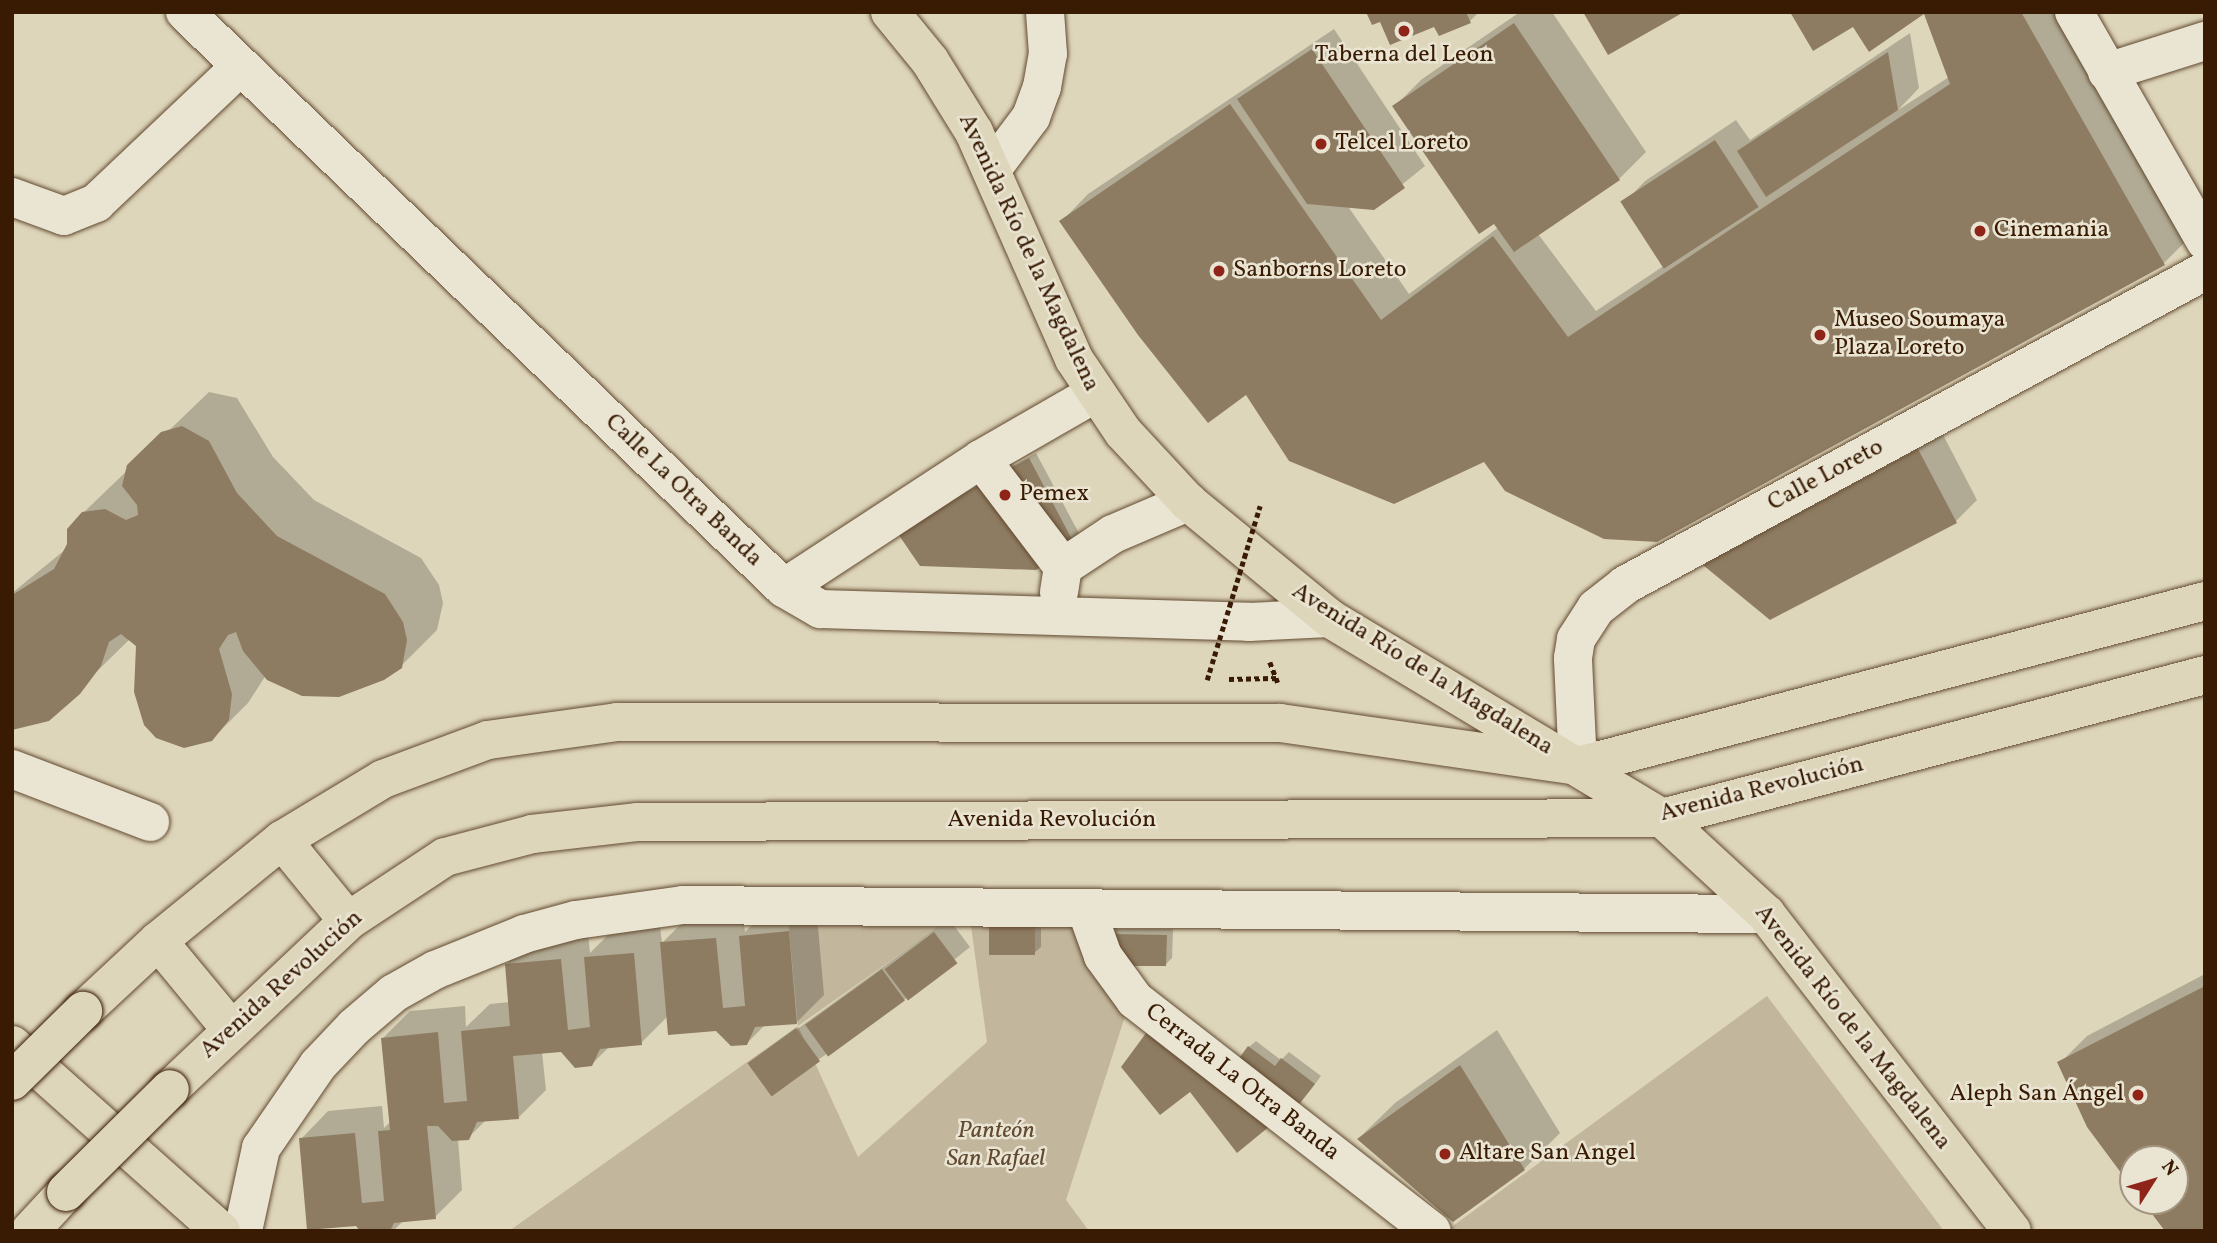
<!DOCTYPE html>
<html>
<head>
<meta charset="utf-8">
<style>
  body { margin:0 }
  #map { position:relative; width:2217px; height:1243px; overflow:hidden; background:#ded6bb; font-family:Vollkorn,serif }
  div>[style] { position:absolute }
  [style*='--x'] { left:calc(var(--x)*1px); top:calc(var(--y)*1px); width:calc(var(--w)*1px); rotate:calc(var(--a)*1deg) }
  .green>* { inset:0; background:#c2b69c }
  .shadow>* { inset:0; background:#0003 }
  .building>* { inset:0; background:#8e7c62; transform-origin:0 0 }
  .path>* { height:4.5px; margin-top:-2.25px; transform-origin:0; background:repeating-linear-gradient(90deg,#381b02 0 5px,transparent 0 8.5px) }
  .roads { filter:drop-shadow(0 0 2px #624a30) drop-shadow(0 0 2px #624a30) }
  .minor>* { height:38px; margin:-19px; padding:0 19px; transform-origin:19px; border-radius:19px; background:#eae4d3 }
  .major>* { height:38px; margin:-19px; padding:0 19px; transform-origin:19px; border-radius:19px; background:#ded6bb }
  .path-bridge>* { height:4.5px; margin-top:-2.25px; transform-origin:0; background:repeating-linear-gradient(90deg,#381b02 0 5px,transparent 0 8.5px) }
  .bridges { filter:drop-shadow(0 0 2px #381b02) drop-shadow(0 0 2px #381b02) }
  .major-bridge>* { height:38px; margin:-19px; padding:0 19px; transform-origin:19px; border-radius:19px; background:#ded6bb }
  .dots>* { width:19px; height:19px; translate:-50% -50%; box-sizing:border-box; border:4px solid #eae4d3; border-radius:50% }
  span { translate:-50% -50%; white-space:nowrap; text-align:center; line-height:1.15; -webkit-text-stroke:5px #eae4d3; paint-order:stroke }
  .poi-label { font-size:24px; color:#381b02 }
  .left { translate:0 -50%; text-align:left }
  .right { translate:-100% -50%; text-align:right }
  .street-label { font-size:24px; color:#381b02 }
  .park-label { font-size:24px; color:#614a30; font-style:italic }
  .frame { position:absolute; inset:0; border:14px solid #381b02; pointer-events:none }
  .north { position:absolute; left:2119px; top:1145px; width:70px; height:70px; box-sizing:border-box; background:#eae4d3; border:2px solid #a3947f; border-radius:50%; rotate:53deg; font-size:19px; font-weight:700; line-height:28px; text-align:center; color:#381b02 }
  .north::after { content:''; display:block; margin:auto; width:24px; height:32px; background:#8f2418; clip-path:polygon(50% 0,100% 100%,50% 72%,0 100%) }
</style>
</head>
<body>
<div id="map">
  <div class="green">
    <div style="clip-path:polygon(788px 918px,950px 919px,798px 1026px,858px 1157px,987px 1042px,970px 919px,989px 919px,989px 955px,1034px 955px,1035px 919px,1074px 920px,1128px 1007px,1066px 1200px,1089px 1231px,509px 1231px,798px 1026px)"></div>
    <div style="clip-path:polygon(1767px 996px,1944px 1231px,1446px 1231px)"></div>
  </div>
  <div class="shadow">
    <div style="clip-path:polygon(1368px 12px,1479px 12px,1470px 21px,1435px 25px,1381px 19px)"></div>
    <div style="clip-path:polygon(1520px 12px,1552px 12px,1646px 152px,1619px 179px,1538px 234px,1596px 311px,1665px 265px,1624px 203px,1645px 181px,1736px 120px,1750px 140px,1910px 33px,1919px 88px,1898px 110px,1949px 77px,1925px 12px,2063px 12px,2191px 236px,2164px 263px,1246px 392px,1061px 222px,1088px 194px,1334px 29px,1425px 166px,1373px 208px,1347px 205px,1409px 294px,1499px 227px,1395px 106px,1422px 79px)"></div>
    <div style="clip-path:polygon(209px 392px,237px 398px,273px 457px,314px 500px,421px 558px,439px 585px,443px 603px,437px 630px,401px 666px,266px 675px,248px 703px,211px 740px,130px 639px,48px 719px,12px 729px,12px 593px,66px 549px,83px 513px)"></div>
    <div style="clip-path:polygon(1940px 429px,1977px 500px,1956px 521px,1706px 565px,1726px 544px)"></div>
    <div style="clip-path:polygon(1036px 453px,1081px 537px,1036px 569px,905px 525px)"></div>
    <div style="clip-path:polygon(816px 905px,824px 995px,797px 1022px,766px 1024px,747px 1043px,717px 1029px,668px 1016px,641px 1043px,610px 1046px,591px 1065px,562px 1050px,542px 1052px,546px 1090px,519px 1117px,486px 1120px,468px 1138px,458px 1139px,462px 1190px,435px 1217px,404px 1220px,393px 1231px,362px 1231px,301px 1139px,328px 1111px,382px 1106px,384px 1128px,391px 1121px,383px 1038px,410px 1011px,465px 1006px,466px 1027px,490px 1004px,510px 1002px,506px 965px,534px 938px,588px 933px,590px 953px,613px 930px,660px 927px,662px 943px,689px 916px,743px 911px,745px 932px,768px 909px)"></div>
    <div style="clip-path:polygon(1041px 913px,1041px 947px,1034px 953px,991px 953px)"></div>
    <div style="clip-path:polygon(949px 919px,970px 947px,904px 1000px,818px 1060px,749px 1064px)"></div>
    <div style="clip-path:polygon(1117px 929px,1173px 929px,1172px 958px,1165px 965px,1111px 936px)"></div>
    <div style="clip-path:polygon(2205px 974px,2205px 1231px,2144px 1201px,2175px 1201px,2175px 1159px,2133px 1159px,2133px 1186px,2060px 1063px,2087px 1036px)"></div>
    <div style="clip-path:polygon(1497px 1030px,1560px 1133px,1524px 1169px,1359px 1138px,1395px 1103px)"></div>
    <div style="clip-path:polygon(1256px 1041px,1281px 1060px,1289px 1052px,1321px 1076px,1299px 1105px,1192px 1092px,1123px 1067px,1242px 1084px,1249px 1047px)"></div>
  </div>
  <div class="building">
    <div style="clip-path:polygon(1366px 12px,1466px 12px,1471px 23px,1439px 36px,1434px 27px,1390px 45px,1380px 22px,1372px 25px)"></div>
    <div style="clip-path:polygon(1583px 12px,1684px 12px,1608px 55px)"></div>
    <div style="clip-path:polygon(1790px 12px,2021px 12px,2165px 265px,1657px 542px,1604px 539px,1505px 491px,1484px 462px,1394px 504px,1289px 461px,1246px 395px,1208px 423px,1138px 335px,1059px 221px,1230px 104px,1381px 320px,1493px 236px,1568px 337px,1950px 84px,1924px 14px,1869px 52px,1853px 27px,1813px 51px)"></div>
    <div style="clip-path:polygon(1514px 23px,1620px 180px,1514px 252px,1494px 224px,1479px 234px,1392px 106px)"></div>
    <div style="clip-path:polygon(1312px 49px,1405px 188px,1374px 210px,1307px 204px,1237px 99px)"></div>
    <div style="clip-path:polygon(1888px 52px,1898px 110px,1766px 197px,1737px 151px)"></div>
    <div style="left:1715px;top:140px;width:80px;height:113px;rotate:57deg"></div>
    <div style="clip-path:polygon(182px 426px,209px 441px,237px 493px,277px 536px,385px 594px,403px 622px,407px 640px,402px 668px,384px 680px,339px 697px,302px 696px,267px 680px,243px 651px,236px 632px,228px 635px,219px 649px,232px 694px,229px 720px,212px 741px,184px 748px,156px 738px,144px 725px,134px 692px,136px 646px,121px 634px,109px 642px,101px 666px,80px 694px,49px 721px,12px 730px,12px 595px,54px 569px,67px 544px,67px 529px,82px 512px,105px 509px,126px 520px,138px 515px,137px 505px,122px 486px,127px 465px,161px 432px)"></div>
    <div style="clip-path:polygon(1918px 449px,1957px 523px,1770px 620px,1703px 565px)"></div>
    <div style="clip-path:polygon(1029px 458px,1075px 545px,1036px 570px,920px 566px,896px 531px)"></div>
    <div style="left:989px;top:919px;width:46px;height:36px"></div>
    <div style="clip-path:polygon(789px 931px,797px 1024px,755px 1027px,747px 1045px,731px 1046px,716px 1031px,668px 1035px,660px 942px,716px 938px,723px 1008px,745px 1006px,739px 936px)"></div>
    <div style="left:934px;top:932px;width:39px;height:62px;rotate:53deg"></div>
    <div style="clip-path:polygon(1112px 934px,1167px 935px,1166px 966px,1121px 966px)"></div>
    <div style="clip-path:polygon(634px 953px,642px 1045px,600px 1049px,592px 1066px,575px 1068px,561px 1052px,513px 1056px,519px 1119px,477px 1122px,469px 1140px,452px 1141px,438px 1126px,427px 1126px,436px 1219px,394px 1223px,390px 1231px,360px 1231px,356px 1226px,307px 1230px,299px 1138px,355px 1133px,362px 1203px,384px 1201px,378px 1131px,390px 1130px,381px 1038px,438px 1032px,444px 1103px,467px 1101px,461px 1031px,510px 1026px,505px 964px,561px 959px,568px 1030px,590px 1027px,584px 957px)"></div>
    <div style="left:882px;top:969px;width:39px;height:95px;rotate:54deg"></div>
    <div style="clip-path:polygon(2205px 986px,2205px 1231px,2165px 1231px,2142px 1201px,2175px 1201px,2175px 1159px,2133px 1159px,2133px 1189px,2087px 1127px,2057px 1062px)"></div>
    <div style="clip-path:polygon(1152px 1025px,1276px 1121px,1237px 1153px,1190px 1092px,1160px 1115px,1121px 1067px)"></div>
    <div style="left:796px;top:1028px;width:41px;height:60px;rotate:54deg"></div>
    <div style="clip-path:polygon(1248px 1046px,1275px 1066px,1281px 1058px,1315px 1084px,1296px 1108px,1232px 1068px)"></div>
    <div style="clip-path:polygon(1460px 1065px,1525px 1170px,1453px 1222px,1357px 1139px)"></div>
  </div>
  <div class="path">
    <div style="--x:1270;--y:662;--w:22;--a:69"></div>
    <div style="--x:1229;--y:679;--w:49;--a:-1.2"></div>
  </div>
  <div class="roads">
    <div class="minor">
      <div style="--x:185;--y:12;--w:831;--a:43.88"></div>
      <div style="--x:784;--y:588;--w:42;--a:30.3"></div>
      <div style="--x:820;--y:609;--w:429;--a:1.7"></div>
      <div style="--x:1249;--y:622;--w:80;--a:-2.9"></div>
      <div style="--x:2074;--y:12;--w:264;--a:60.2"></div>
      <div style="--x:2107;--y:72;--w:103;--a:-17.6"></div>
      <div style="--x:992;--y:169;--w:65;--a:-53.1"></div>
      <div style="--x:1031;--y:117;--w:32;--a:-70"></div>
      <div style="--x:1042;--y:87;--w:34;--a:-80"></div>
      <div style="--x:1048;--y:54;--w:42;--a:-94.1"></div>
      <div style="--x:12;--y:197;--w:55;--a:20.1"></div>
      <div style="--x:64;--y:216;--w:35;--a:-22"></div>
      <div style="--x:96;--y:203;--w:199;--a:-43.4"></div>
      <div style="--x:981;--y:459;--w:130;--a:-29.9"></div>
      <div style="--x:784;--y:588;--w:235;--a:-33.2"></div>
      <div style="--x:981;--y:459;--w:136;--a:52.8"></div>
      <div style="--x:1059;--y:592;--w:25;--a:-81"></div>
      <div style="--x:1063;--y:567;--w:60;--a:-33.4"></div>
      <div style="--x:1113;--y:534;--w:82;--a:-23.1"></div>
      <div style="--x:1578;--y:766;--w:108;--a:-92.7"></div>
      <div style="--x:1573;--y:658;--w:19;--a:-81"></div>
      <div style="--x:1576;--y:639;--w:37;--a:-57"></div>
      <div style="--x:1596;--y:608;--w:37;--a:-38"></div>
      <div style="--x:1625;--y:585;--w:660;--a:-28.43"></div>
      <div style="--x:12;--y:769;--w:148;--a:21"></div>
      <div style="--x:1086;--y:909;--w:50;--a:70.1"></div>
      <div style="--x:1103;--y:956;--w:54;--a:54"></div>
      <div style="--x:1135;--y:1000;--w:376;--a:37.9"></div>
      <div style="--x:243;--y:1231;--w:85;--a:-77.8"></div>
      <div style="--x:261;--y:1148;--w:101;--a:-55.5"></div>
      <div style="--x:318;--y:1065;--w:52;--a:-46.5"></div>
      <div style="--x:354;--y:1027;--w:52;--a:-40.4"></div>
      <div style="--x:394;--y:993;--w:47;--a:-29.3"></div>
      <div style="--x:435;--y:970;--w:96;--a:-22"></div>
      <div style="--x:524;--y:934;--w:54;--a:-15.1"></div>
      <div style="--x:576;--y:920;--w:108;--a:-8"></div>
      <div style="--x:683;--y:905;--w:1083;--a:0.48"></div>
    </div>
    <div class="major">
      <div style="--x:890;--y:12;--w:63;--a:50.8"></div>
      <div style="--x:930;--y:61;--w:84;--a:58.2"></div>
      <div style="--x:974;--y:132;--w:248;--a:66.2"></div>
      <div style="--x:1074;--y:359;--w:88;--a:56.1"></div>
      <div style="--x:1123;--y:432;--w:96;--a:47.1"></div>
      <div style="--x:1188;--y:502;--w:183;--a:39.4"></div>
      <div style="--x:1329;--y:618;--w:388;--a:31"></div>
      <div style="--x:1662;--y:818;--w:142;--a:42.7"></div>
      <div style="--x:1766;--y:914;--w:401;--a:52.2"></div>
      <div style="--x:282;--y:840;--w:104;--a:50.8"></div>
      <div style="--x:158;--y:941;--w:113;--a:50.4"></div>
      <div style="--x:83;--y:1011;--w:103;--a:-43"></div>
      <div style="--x:158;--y:941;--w:160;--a:-39.2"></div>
      <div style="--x:282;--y:840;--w:118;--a:-31.1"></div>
      <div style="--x:383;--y:779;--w:112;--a:-20.4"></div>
      <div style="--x:488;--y:740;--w:130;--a:-7.9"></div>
      <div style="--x:617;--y:722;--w:663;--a:0.09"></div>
      <div style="--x:1280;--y:723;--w:301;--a:8.2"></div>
      <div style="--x:1578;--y:766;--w:648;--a:-14.74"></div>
      <div style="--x:12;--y:1045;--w:280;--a:41.7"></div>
      <div style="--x:170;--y:1089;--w:245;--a:-43.3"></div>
      <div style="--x:348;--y:921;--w:116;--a:-33.4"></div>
      <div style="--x:445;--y:857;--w:90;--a:-14.8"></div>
      <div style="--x:532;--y:834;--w:107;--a:-6.5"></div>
      <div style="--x:638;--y:822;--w:1024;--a:-0.22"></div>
      <div style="--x:1662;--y:818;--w:562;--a:-14.75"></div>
      <div style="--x:30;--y:1231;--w:53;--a:-47.3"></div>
    </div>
  </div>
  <div class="path-bridge">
    <div style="--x:1207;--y:680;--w:182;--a:-73.1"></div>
  </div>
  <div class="bridges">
    <div class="major-bridge">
      <div style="--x:12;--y:1081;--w:100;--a:-44.6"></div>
      <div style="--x:66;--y:1192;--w:146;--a:-44.7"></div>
    </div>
  </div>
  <div class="dots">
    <div style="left:1404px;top:31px;background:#8f2418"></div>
    <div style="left:1321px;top:144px;background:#8f2418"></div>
    <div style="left:1980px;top:231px;background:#8f2418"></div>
    <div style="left:1219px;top:271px;background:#8f2418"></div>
    <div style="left:1820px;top:335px;background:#8f2418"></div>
    <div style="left:1005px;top:495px;background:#8f2418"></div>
    <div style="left:2138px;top:1095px;background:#8f2418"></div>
    <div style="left:1445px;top:1154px;background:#8f2418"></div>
  </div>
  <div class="poi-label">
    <span style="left:1404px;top:56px">Taberna del Leon</span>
    <span class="left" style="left:1335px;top:144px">Telcel Loreto</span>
    <span class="left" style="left:1994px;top:231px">Cinemania</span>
    <span class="left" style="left:1233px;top:271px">Sanborns Loreto</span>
    <span class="left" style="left:1834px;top:335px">Museo Soumaya<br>Plaza Loreto</span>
    <span class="left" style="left:1019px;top:495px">Pemex</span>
    <span class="right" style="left:2124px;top:1095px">Aleph San Ángel</span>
    <span class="left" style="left:1459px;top:1154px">Altare San Angel</span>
  </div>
  <div class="street-label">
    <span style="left:1028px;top:253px;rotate:65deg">Avenida Río de la Magdalena</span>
    <span style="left:1826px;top:476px;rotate:-28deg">Calle Loreto</span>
    <span style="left:683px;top:491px;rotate:44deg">Calle La Otra Banda</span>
    <span style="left:1422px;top:670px;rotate:32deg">Avenida Río de la Magdalena</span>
    <span style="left:1762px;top:790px;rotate:-14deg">Avenida Revolución</span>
    <span style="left:1052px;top:821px">Avenida Revolución</span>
    <span style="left:282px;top:985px;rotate:-42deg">Avenida Revolución</span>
    <span style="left:1852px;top:1028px;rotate:52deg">Avenida Río de la Magdalena</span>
    <span style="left:1242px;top:1083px;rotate:38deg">Cerrada La Otra Banda</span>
  </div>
  <div class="park-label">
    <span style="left:996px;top:1146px">Panteón<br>San Rafael</span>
  </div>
  <div class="frame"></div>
  <div class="north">N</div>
</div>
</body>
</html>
